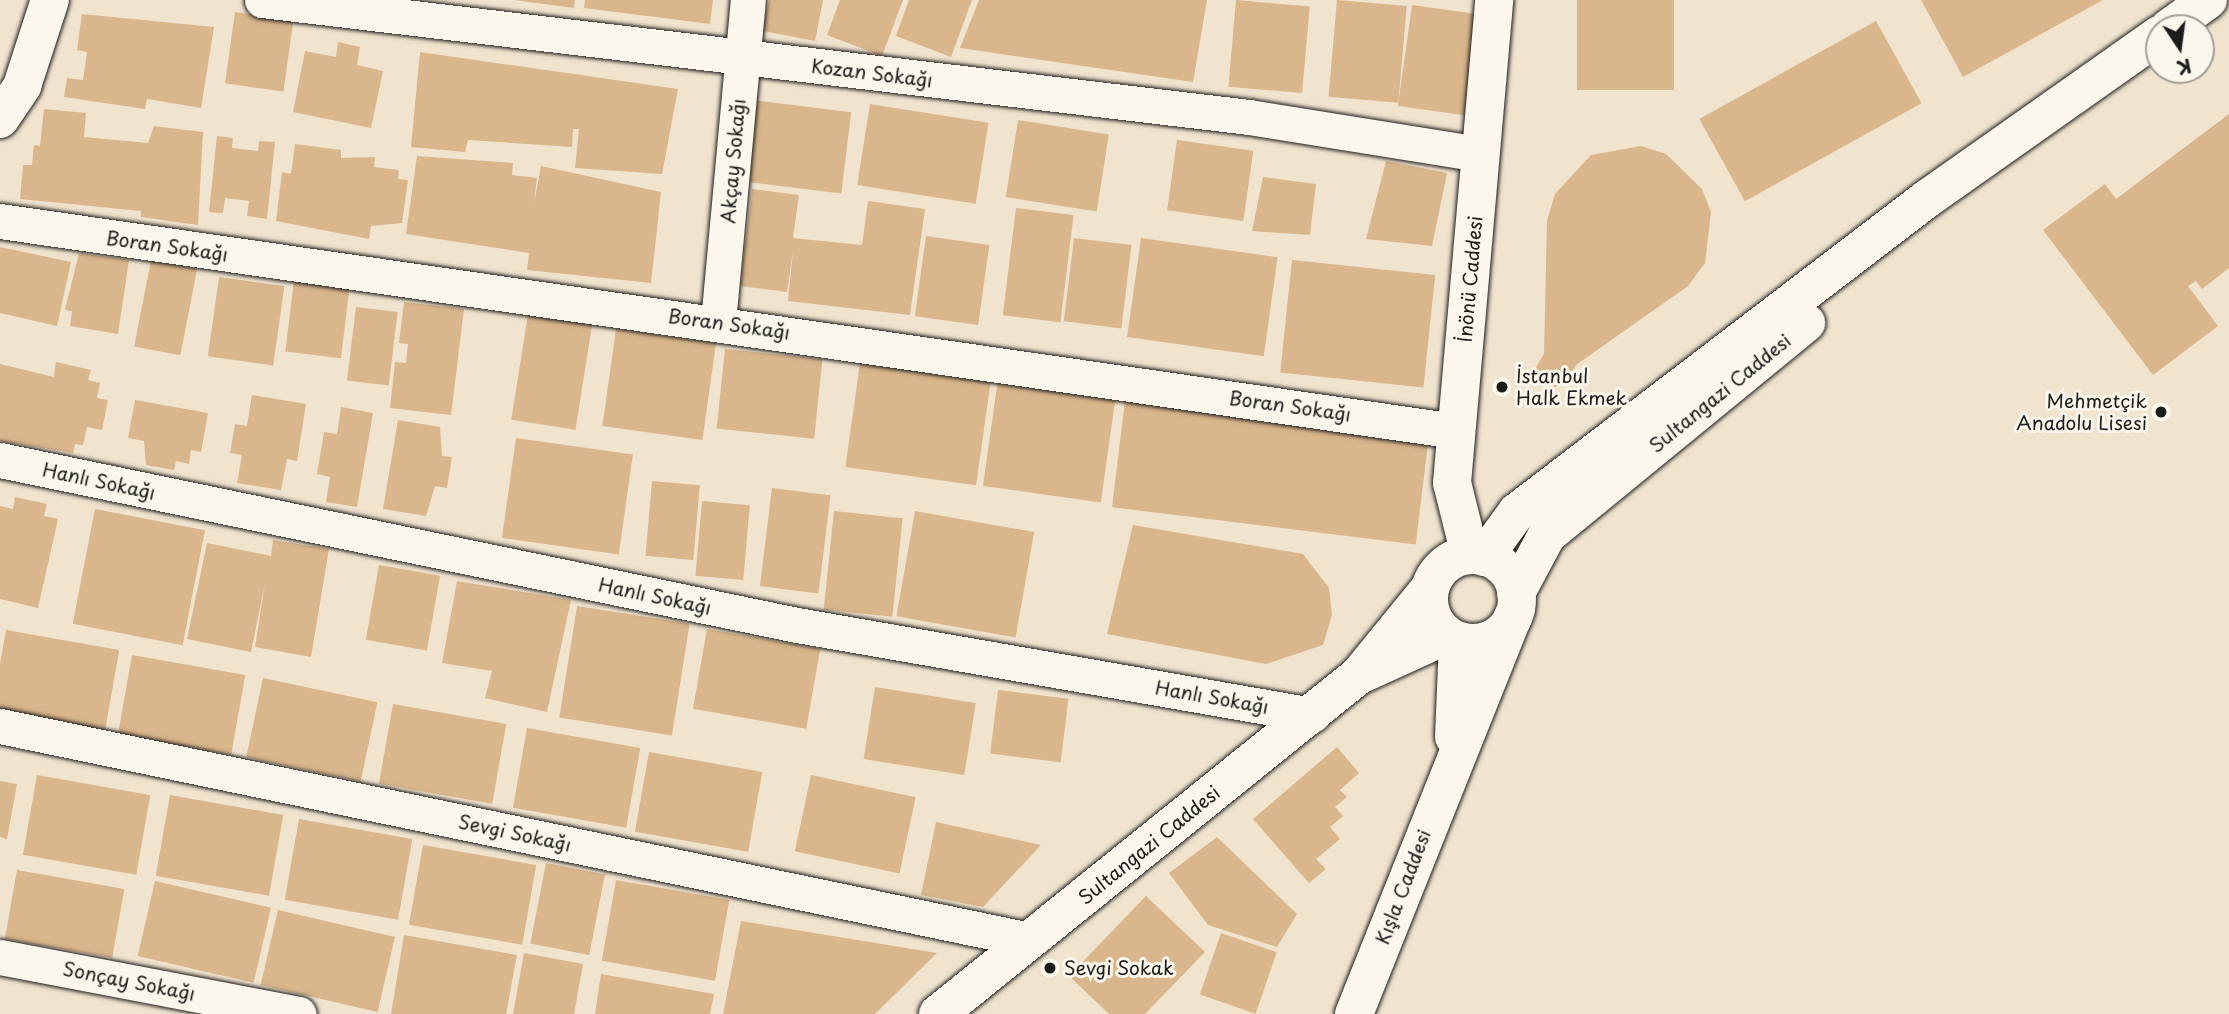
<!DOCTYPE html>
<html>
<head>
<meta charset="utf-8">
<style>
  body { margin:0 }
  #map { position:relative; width:2229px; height:1014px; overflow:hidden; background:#f1e4cf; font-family:"Playpen Sans",sans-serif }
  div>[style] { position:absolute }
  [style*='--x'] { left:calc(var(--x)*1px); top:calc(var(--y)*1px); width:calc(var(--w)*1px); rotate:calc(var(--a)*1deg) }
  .building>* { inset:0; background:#d9b68b; transform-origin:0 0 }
  .roads { filter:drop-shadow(0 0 2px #1c1c1c) drop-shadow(0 0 2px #1c1c1c) }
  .street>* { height:35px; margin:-17.5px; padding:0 17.5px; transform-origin:17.5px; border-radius:17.5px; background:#fbf7ec }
  .secondary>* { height:38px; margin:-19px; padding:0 19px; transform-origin:19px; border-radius:19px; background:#fbf7ec }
  .secondary>.ring { margin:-19px; padding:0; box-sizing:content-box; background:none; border:38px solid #fbf7ec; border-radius:50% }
  .dots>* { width:19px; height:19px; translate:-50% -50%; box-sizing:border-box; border:4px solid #fbf7ec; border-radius:50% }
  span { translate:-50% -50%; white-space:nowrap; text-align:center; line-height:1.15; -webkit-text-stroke:6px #fbf7ec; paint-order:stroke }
  .street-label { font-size:19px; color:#1c1c1c }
  .poi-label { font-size:19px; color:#1c1c1c }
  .left { translate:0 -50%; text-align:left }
  .right { translate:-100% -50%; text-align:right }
  .north { position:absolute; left:2145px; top:14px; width:70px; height:70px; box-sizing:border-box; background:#fbf7ec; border:2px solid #a29f99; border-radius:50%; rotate:167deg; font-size:19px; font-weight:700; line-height:28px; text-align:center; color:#1c1c1c }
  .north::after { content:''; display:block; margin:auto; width:24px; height:32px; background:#1c1c1c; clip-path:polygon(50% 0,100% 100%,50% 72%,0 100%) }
</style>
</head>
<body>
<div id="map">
  <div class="building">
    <div style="clip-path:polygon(514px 0,575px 0,574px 8px)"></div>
    <div style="clip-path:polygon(585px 0,713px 0,710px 24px,584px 8px)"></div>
    <div style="clip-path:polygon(769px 0,823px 0,815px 41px,763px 31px)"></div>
    <div style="clip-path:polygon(840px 0,903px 0,882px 56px,827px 35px)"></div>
    <div style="clip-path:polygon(909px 0,972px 0,951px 57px,896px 36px)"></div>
    <div style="clip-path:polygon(979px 0,1207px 0,1193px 82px,960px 48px)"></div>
    <div style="left:1236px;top:0;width:74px;height:87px;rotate:5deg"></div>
    <div style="left:1337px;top:0;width:70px;height:97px;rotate:5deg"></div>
    <div style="left:1577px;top:0;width:97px;height:90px"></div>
    <div style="clip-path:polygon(1921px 0,2103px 0,1963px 77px)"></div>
    <div style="left:1412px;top:5px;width:69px;height:102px;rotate:8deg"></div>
    <div style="left:235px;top:12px;width:59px;height:72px;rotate:8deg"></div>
    <div style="clip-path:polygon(82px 14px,214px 27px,201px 108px,147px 99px,145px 109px,64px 97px,67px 78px,83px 80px,87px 52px,77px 50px)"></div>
    <div style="left:1876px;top:21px;width:94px;height:202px;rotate:61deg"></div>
    <div style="clip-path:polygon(338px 42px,360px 47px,357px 65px,383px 71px,371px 128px,293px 112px,305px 51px,336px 57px)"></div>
    <div style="clip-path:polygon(420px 52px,678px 89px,662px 174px,575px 168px,579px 129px,573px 129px,572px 147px,468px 140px,465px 152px,411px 147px)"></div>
    <div style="left:752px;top:100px;width:100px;height:82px;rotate:7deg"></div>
    <div style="left:870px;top:104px;width:120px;height:82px;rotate:9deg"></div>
    <div style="clip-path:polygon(44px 109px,86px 113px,84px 137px,148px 143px,154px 126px,203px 132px,198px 225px,141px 217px,141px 211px,20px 199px,23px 165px,32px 165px,34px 145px,40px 146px)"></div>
    <div style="clip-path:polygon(2229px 114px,2229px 268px,2202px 289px,2196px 281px,2188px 286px,2218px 326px,2153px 375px,2043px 230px,2105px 184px,2116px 199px)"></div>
    <div style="left:1018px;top:120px;width:92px;height:78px;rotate:9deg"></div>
    <div style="clip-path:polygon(217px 136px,233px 138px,232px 148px,258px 151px,259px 141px,275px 142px,267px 219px,247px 216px,249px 201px,225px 198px,223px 213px,209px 212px)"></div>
    <div style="left:1177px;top:140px;width:77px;height:71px;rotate:8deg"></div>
    <div style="clip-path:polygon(295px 144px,341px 150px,341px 158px,375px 157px,374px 167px,399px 170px,398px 179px,408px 180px,402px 223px,371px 226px,369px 239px,276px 221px,282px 172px,291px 174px)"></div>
    <div style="clip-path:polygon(1641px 146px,1666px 154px,1702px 189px,1711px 212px,1705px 263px,1688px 286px,1576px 365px,1566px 384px,1554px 387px,1542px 381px,1536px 367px,1544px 354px,1547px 221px,1555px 194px,1591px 155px)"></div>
    <div style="clip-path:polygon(417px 156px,513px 163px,512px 175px,537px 178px,534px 203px,541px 166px,661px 192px,651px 283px,527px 270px,529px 253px,406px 234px)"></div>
    <div style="clip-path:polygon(1386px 161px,1447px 173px,1432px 246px,1366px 239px)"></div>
    <div style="clip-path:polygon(1263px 177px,1316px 184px,1310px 235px,1252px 231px)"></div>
    <div style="clip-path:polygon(752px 189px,799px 195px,793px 238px,862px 245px,868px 201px,925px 209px,910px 315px,788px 301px,793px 251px,787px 292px,740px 286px)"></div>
    <div style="left:1016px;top:208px;width:58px;height:108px;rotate:7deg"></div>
    <div style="left:926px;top:236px;width:64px;height:81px;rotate:8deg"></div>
    <div style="left:1074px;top:238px;width:58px;height:84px;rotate:7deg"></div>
    <div style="left:1141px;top:238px;width:138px;height:100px;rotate:8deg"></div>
    <div style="clip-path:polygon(0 247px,71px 262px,57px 326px,0 313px)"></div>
    <div style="clip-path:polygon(79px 253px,129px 260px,118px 334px,70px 326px,72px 311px,65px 310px)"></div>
    <div style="left:151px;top:260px;width:47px;height:88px;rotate:11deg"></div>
    <div style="left:1292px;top:260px;width:144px;height:113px;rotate:6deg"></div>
    <div style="left:219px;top:277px;width:66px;height:80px;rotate:8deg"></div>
    <div style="left:294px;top:281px;width:56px;height:71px;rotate:7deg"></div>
    <div style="clip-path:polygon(404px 302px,464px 309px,451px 415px,390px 408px,395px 362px,406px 363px,408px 344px,399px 343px)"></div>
    <div style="left:356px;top:307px;width:42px;height:74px;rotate:7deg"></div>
    <div style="left:528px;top:314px;width:65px;height:107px;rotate:9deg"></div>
    <div style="left:616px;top:329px;width:101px;height:98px;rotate:8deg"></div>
    <div style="left:725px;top:349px;width:98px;height:80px;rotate:6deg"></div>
    <div style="clip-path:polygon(56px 362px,91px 370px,88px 380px,100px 383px,97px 398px,108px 400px,102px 430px,87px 427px,83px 445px,75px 444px,73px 453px,0 441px,0 364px,54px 377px)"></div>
    <div style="left:860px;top:363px;width:132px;height:105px;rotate:8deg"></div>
    <div style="left:998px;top:379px;width:119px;height:108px;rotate:8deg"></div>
    <div style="clip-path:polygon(252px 395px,306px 404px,297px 461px,287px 459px,281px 490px,237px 483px,242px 455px,230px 453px,235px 424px,247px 426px)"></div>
    <div style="clip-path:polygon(135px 400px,208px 413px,201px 452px,191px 450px,189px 464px,176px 461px,174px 470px,146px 465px,144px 441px,128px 438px)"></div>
    <div style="left:1125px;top:401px;width:306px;height:107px;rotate:7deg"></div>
    <div style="clip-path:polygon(341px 407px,373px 413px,357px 507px,326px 502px,330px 477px,317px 474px,324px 432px,337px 434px)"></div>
    <div style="clip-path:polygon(398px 420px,440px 427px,442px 456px,452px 457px,447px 488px,435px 486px,426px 516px,383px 509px)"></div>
    <div style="left:516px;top:438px;width:118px;height:101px;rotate:8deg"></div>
    <div style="left:652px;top:481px;width:48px;height:75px;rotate:5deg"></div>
    <div style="left:772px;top:488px;width:59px;height:99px;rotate:7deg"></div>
    <div style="clip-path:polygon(15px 497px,47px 504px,44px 516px,58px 519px,38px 608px,0 599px,0 506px,13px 509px)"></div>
    <div style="left:702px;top:501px;width:48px;height:75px;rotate:5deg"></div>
    <div style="left:95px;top:509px;width:112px;height:117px;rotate:11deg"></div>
    <div style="left:834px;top:511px;width:69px;height:99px;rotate:6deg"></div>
    <div style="left:915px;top:511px;width:121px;height:107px;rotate:10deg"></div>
    <div style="clip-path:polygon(1133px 525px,1303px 554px,1329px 588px,1332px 615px,1323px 645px,1266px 664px,1107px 634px)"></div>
    <div style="clip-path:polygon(273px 540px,329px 549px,311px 657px,255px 647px,265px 583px,251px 652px,187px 639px,207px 543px,271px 556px)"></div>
    <div style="left:379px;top:565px;width:62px;height:76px;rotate:10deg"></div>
    <div style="clip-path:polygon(457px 581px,571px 600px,547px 712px,485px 698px,492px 671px,442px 663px)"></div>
    <div style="left:577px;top:606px;width:114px;height:113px;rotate:9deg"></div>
    <div style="left:707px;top:629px;width:115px;height:81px;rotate:10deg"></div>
    <div style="left:6px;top:630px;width:115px;height:82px;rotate:10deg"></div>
    <div style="left:132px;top:655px;width:115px;height:81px;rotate:10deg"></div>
    <div style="left:263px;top:678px;width:117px;height:81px;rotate:12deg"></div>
    <div style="left:875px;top:687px;width:102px;height:73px;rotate:9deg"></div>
    <div style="left:998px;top:690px;width:71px;height:64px;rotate:7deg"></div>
    <div style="left:393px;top:704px;width:115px;height:81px;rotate:10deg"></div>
    <div style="left:527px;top:728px;width:115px;height:81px;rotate:10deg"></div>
    <div style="clip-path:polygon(1337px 747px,1359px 773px,1340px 790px,1347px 797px,1335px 807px,1343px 816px,1330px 827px,1340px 839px,1316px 859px,1326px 869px,1309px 883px,1253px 819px)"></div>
    <div style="left:649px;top:752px;width:115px;height:81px;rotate:10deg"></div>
    <div style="left:37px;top:775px;width:115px;height:81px;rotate:10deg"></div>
    <div style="left:811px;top:775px;width:107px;height:78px;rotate:12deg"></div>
    <div style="clip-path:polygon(0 781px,17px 784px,7px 839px,0 837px)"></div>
    <div style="left:170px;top:795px;width:115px;height:82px;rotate:10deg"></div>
    <div style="left:299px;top:819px;width:115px;height:82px;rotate:10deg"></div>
    <div style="clip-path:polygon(936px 822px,1041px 845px,983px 907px,921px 895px)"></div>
    <div style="clip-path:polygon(1217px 837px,1297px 914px,1277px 947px,1208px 925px,1169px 873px)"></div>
    <div style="left:423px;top:845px;width:115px;height:81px;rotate:10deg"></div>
    <div style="left:546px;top:863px;width:60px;height:82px;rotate:11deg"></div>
    <div style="left:17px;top:870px;width:109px;height:70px;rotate:10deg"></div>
    <div style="left:616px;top:880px;width:115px;height:82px;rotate:10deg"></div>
    <div style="left:155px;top:881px;width:119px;height:77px;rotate:13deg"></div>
    <div style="clip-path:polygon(1146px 896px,1205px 952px,1145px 1014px,1109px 1014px,1069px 976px)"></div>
    <div style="left:278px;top:910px;width:120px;height:77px;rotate:13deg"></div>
    <div style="clip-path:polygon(741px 921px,796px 930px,937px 953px,875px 1014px,723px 1014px)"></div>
    <div style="left:1221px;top:933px;width:59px;height:65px;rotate:19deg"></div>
    <div style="clip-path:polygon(404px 935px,517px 955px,506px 1014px,391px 1014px)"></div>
    <div style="clip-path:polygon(524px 953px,583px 964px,574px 1014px,513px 1014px)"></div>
    <div style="clip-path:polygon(601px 974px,714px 994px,710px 1014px,595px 1014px)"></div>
  </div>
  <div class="roads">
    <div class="street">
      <div style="--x:262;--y:0;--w:994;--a:6.76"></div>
      <div style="--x:1249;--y:117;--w:235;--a:9.1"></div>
      <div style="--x:0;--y:221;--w:1471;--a:8.21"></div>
      <div style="--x:718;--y:322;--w:323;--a:-84.7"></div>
      <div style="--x:0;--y:460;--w:814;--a:11.7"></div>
      <div style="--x:797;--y:625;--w:523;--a:9.91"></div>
      <div style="--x:0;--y:726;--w:1052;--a:11.74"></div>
      <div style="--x:0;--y:957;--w:304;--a:10.8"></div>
    </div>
    <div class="secondary">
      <div style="--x:2169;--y:28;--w:48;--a:-35.7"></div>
      <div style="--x:0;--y:119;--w:40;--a:-56"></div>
      <div style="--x:22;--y:86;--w:90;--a:-72"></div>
      <div style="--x:1470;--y:555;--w:74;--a:-104"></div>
      <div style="--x:1452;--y:483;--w:485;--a:-85"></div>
      <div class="ring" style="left:1429px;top:555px;width:50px;height:50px"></div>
      <div style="--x:1484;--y:557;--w:56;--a:-53.7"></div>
      <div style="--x:1517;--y:512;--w:517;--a:-37.38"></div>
      <div style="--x:1928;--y:198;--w:283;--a:-35.2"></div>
      <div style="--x:1516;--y:593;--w:66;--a:-61.9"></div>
      <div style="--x:1547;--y:535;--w:335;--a:-39.3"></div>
      <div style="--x:1364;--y:673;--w:91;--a:-24.6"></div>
      <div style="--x:1454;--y:737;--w:96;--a:-87.6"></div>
      <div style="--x:938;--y:1014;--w:541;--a:-38.84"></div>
      <div style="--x:1359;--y:675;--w:112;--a:-50.8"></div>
      <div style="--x:1354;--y:1014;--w:428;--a:-68.2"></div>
    </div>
  </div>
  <div class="dots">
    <div style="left:1502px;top:387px;background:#1c1c1c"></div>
    <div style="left:2161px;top:412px;background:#1c1c1c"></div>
    <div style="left:1050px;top:968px;background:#1c1c1c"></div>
  </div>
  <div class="street-label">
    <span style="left:872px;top:73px;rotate:7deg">Kozan Sokağı</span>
    <span style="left:733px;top:161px;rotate:-85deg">Akçay Sokağı</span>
    <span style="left:167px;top:246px;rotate:8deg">Boran Sokağı</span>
    <span style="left:1470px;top:279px;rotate:-85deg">İnönü Caddesi</span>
    <span style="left:729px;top:324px;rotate:8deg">Boran Sokağı</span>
    <span style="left:1720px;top:393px;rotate:-39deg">Sultangazi Caddesi</span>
    <span style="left:1290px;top:406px;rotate:8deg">Boran Sokağı</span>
    <span style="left:99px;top:481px;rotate:12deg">Hanlı Sokağı</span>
    <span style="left:655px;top:596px;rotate:12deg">Hanlı Sokağı</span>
    <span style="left:1212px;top:697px;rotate:10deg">Hanlı Sokağı</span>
    <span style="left:515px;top:833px;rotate:12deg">Sevgi Sokağı</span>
    <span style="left:1149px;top:845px;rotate:-39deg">Sultangazi Caddesi</span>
    <span style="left:1403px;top:887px;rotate:-69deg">Kışla Caddesi</span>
    <span style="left:129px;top:981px;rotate:11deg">Sonçay Sokağı</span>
  </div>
  <div class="poi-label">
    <span class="left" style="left:1516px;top:387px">İstanbul<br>Halk Ekmek</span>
    <span class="right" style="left:2147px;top:412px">Mehmetçik<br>Anadolu Lisesi</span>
    <span class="left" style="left:1064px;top:968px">Sevgi Sokak</span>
  </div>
  <div class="north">K</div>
</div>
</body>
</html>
